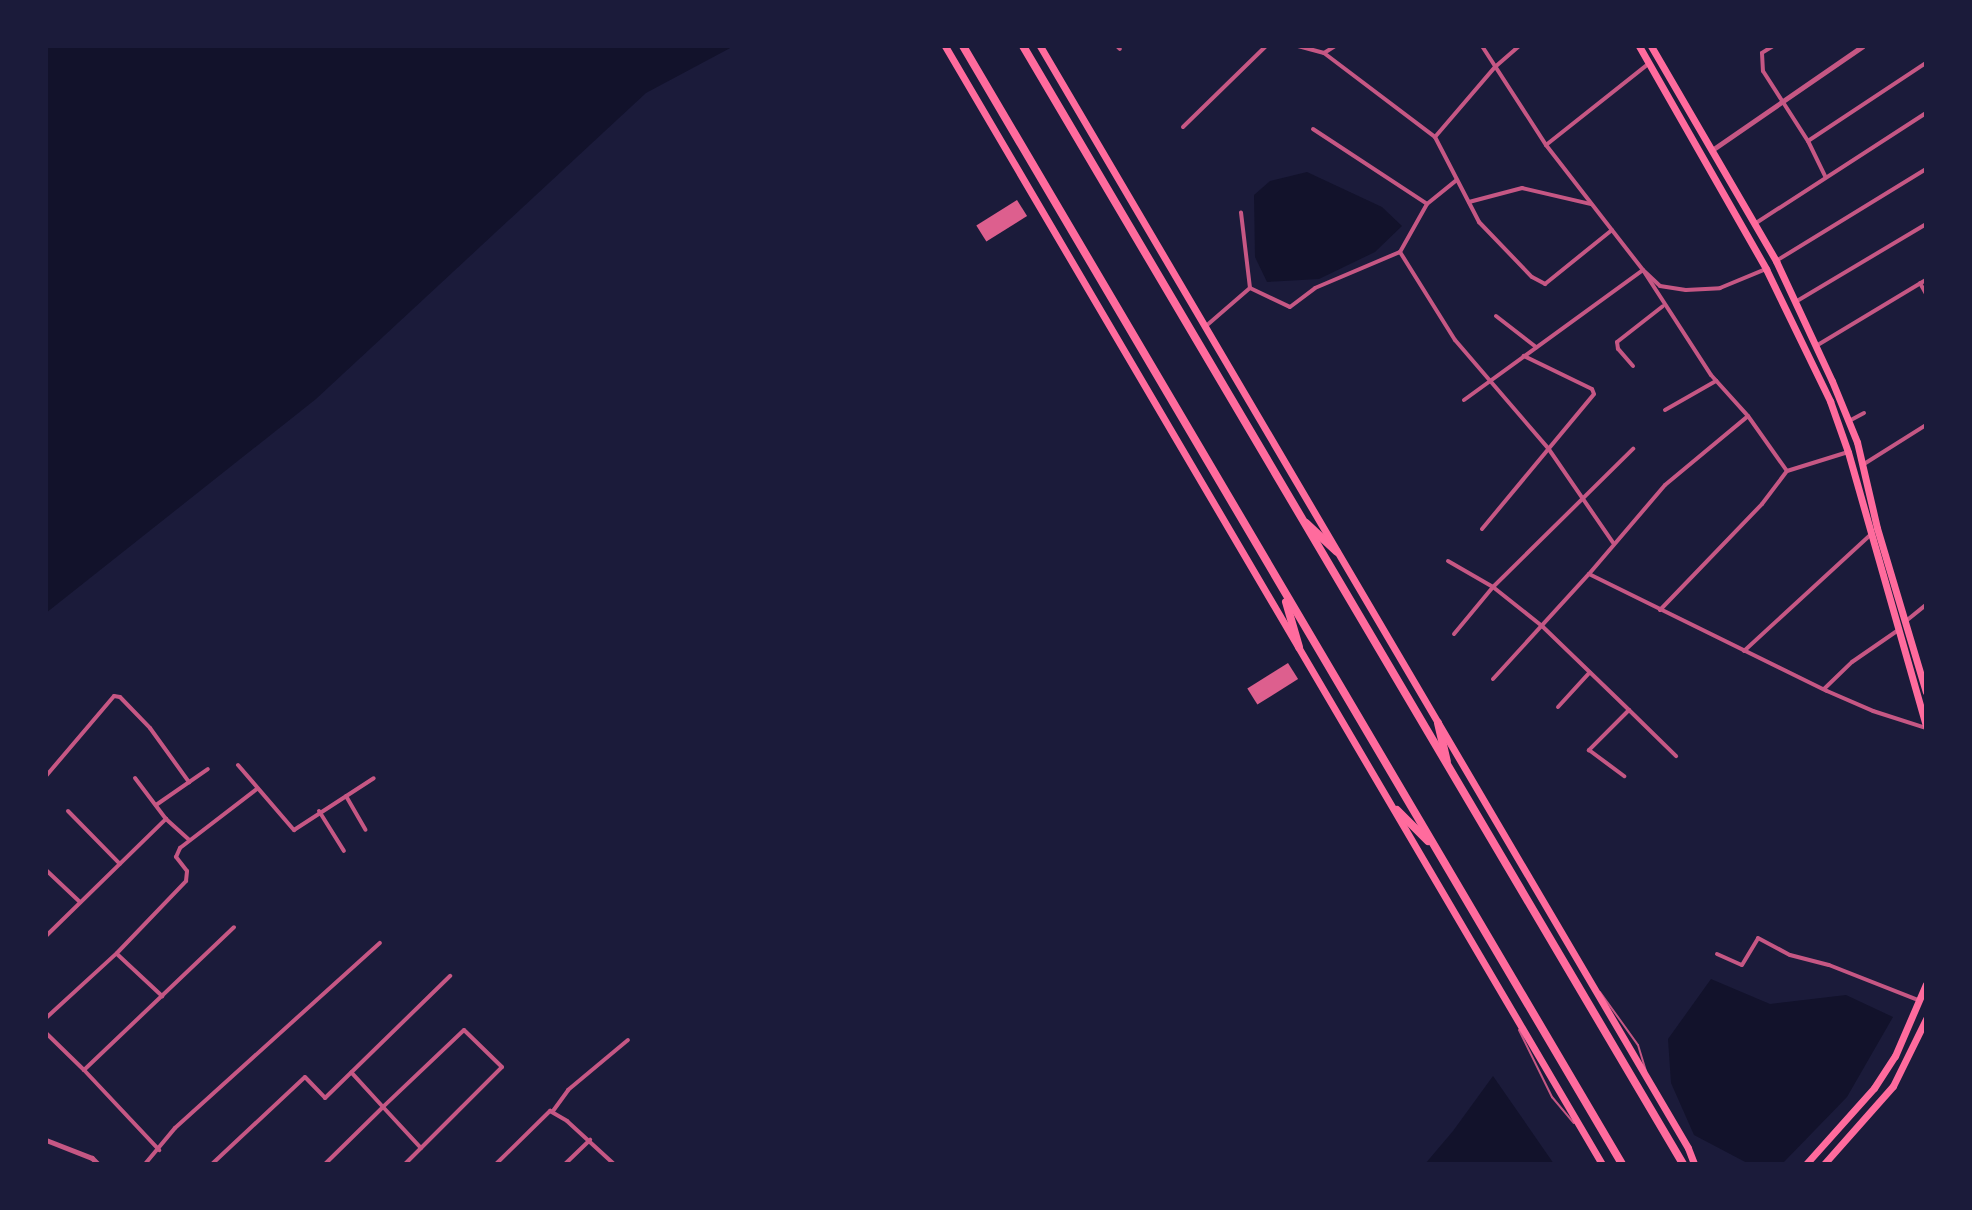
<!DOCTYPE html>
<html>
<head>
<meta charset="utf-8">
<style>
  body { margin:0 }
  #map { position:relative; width:1972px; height:1210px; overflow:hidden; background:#1b1b3a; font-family:Quicksand,sans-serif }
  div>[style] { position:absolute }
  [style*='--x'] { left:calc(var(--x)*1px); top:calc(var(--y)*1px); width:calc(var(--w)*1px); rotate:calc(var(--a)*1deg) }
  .water>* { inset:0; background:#12122b }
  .building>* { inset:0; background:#dd5f8e; transform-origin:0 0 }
  .service>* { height:2px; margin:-1px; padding:0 1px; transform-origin:1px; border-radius:1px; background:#c65784 }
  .minor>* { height:4px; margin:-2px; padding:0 2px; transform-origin:2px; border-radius:2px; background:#c65784 }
  .tertiary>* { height:5px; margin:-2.5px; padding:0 2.5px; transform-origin:2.5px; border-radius:2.5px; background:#c65784 }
  .primary>* { height:7px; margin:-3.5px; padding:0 3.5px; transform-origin:3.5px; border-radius:3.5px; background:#ff6b9d }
  .motorway>* { height:8px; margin:-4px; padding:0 4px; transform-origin:4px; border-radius:4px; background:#ff6b9d }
  span { translate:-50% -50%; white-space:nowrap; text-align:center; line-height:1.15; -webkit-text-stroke:6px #1b1b3a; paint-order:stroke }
  .frame { position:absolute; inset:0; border:48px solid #1b1b3a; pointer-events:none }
</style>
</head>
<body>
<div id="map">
  <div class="water">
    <div style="clip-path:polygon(46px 46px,734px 46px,646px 93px,316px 399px,46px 613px)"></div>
    <div style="clip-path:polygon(1307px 172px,1382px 207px,1402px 226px,1375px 252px,1319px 279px,1267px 282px,1255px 257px,1254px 195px,1270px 181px)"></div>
    <div style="clip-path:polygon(1711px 979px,1770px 1004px,1846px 995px,1893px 1017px,1847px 1097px,1782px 1164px,1749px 1164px,1694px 1135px,1671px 1083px,1668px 1039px)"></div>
    <div style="clip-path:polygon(1493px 1076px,1554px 1164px,1425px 1164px,1453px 1131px)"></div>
  </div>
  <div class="building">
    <div style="left:1017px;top:200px;width:19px;height:48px;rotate:58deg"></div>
    <div style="left:1288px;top:663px;width:19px;height:48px;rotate:58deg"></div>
  </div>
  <div class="service">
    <div style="--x:1600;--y:992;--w:65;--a:54.4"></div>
    <div style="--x:1638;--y:1045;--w:28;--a:73"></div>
    <div style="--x:1519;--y:1030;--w:75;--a:63.8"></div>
    <div style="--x:1552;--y:1097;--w:34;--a:50"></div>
  </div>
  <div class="minor">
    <div style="--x:1117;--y:46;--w:4;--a:45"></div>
    <div style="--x:1298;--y:46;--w:27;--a:15"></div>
    <div style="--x:1324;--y:53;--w:139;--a:37.1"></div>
    <div style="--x:1435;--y:137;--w:96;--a:62.6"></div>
    <div style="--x:1479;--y:222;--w:76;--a:46.1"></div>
    <div style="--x:1532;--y:277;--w:15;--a:28"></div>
    <div style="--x:1545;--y:284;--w:86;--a:-38.9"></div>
    <div style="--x:1482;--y:46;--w:118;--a:57.1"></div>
    <div style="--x:1546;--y:145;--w:158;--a:52.2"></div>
    <div style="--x:1643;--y:270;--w:23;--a:43"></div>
    <div style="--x:1660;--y:286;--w:26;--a:9"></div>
    <div style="--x:1686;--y:290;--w:34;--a:-3"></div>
    <div style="--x:1720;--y:288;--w:50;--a:-22.4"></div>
    <div style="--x:1773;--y:46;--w:13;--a:148"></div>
    <div style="--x:1762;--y:53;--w:18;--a:87"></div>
    <div style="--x:1763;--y:71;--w:83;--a:57.3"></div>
    <div style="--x:1808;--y:141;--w:39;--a:64"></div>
    <div style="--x:1925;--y:46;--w:1;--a:45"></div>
    <div style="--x:1324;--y:53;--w:13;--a:-32"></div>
    <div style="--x:1183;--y:127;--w:116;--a:-44.3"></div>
    <div style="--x:1313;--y:129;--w:136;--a:33.3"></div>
    <div style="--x:1427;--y:204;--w:55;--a:119.4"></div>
    <div style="--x:1400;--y:252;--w:104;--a:58"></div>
    <div style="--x:1455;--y:340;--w:143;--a:49.3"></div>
    <div style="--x:1548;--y:448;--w:116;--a:55.5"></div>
    <div style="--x:1435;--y:137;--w:92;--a:-49.4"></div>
    <div style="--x:1495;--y:67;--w:32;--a:-41"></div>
    <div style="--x:1808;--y:141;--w:141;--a:-33.5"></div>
    <div style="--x:1546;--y:145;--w:129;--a:-38.4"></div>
    <div style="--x:1469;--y:202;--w:55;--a:-14.8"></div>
    <div style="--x:1522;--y:188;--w:71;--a:13.1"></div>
    <div style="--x:1427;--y:204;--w:38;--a:-39"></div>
    <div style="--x:1756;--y:223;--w:202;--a:-32.9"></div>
    <div style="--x:1776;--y:261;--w:176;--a:-31.5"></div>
    <div style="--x:1920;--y:283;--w:13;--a:61"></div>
    <div style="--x:1250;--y:288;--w:44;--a:25.4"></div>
    <div style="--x:1290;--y:307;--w:31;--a:-37"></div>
    <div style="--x:1315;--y:288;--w:92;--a:-23"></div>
    <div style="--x:1797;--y:301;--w:150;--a:-30.8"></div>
    <div style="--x:1496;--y:316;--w:51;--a:37.8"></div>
    <div style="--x:1206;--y:326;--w:58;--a:-40.8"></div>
    <div style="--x:1250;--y:288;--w:76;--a:-96.8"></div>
    <div style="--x:1816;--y:346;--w:128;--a:-31"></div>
    <div style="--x:1633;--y:366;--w:23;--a:-131"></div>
    <div style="--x:1618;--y:349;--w:7;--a:-98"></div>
    <div style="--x:1617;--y:342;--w:58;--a:-38"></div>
    <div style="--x:1464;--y:400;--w:221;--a:-36"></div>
    <div style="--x:1643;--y:270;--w:125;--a:57.1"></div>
    <div style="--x:1711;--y:375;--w:55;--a:47.9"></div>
    <div style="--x:1748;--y:416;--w:67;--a:54.7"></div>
    <div style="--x:1787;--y:471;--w:64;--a:-17.3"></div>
    <div style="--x:1665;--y:410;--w:59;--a:-29.6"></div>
    <div style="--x:1849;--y:421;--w:17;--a:-28"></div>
    <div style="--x:1864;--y:464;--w:73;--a:-32.2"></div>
    <div style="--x:1482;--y:529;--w:175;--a:-50.3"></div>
    <div style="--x:1594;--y:394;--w:5;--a:-112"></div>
    <div style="--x:1592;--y:389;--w:76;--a:-154.1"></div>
    <div style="--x:1448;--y:561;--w:52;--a:30"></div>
    <div style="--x:1493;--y:587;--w:63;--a:38.5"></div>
    <div style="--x:1542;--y:626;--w:121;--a:44"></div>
    <div style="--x:1629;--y:710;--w:57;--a:135"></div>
    <div style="--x:1589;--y:750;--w:44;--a:36.6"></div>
    <div style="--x:1589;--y:574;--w:265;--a:26.2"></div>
    <div style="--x:1827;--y:691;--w:50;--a:23.5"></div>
    <div style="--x:1873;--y:711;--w:56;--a:17.8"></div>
    <div style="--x:1660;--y:610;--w:147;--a:-46.1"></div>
    <div style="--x:1762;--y:504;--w:41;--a:-52.9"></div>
    <div style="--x:1906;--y:621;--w:26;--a:-39"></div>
    <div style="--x:1454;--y:634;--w:61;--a:-50.3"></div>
    <div style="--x:1493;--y:587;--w:197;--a:-44.6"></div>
    <div style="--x:1744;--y:651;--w:170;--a:-42.6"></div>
    <div style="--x:1493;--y:679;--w:142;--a:-47.6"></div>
    <div style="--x:1589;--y:574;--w:117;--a:-49.5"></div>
    <div style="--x:1665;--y:485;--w:107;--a:-39.7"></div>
    <div style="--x:1824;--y:689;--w:39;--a:-44"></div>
    <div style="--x:1852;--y:662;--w:55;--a:-34.6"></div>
    <div style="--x:1558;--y:707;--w:47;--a:-47.6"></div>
    <div style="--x:1629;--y:710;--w:66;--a:44.4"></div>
    <div style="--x:238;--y:765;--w:86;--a:49.3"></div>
    <div style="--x:294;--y:830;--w:95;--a:-33"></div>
    <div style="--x:46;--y:776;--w:105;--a:-49.6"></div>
    <div style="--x:114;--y:696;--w:6;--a:9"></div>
    <div style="--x:120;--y:697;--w:43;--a:45.9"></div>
    <div style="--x:150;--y:728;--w:67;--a:54.2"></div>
    <div style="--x:135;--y:778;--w:51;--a:52.9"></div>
    <div style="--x:166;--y:819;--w:31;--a:42"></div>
    <div style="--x:346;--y:796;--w:39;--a:60"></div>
    <div style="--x:156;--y:805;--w:63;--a:-34.7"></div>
    <div style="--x:68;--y:811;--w:74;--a:45.5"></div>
    <div style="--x:319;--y:811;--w:47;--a:58"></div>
    <div style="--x:46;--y:870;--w:47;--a:43.3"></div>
    <div style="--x:46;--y:936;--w:168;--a:-44.3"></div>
    <div style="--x:117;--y:954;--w:62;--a:43"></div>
    <div style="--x:1717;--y:954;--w:27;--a:24"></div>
    <div style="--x:1742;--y:965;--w:31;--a:-59"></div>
    <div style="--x:1758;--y:938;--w:36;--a:28"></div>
    <div style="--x:1790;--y:955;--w:40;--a:14.4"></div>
    <div style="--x:1829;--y:965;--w:96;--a:21.5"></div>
    <div style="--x:46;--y:1018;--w:96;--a:-42.5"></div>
    <div style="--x:117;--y:953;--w:100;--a:-46.2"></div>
    <div style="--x:186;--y:881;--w:10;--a:-84"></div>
    <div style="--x:187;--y:871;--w:18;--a:-128"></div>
    <div style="--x:176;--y:857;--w:10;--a:-66"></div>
    <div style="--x:180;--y:848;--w:97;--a:-37.5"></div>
    <div style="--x:46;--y:1033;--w:53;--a:44.2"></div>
    <div style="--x:84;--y:1070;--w:207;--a:-43.6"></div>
    <div style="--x:84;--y:1070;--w:110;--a:46.8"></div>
    <div style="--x:553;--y:1111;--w:26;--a:-54"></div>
    <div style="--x:568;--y:1090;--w:78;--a:-39.8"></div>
    <div style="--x:145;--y:1164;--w:47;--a:-50.2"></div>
    <div style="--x:175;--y:1128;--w:276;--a:-42.1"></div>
    <div style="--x:212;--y:1164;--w:127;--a:-43.1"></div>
    <div style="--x:305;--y:1077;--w:29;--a:46"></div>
    <div style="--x:325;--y:1098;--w:175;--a:-44.3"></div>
    <div style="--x:325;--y:1164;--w:81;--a:-44.5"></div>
    <div style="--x:383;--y:1107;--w:47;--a:-132.4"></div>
    <div style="--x:405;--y:1164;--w:137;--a:-45"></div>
    <div style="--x:502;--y:1067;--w:53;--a:-135.8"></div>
    <div style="--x:464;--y:1030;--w:112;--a:136.5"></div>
    <div style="--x:383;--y:1107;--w:56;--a:47.2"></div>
    <div style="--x:496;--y:1164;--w:76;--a:-44.5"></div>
    <div style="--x:550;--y:1111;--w:20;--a:30"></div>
    <div style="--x:567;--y:1121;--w:64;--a:42.5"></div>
    <div style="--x:565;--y:1164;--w:35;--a:-44"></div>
  </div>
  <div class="tertiary">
    <div style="--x:1712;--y:150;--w:183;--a:-34.6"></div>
    <div style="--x:46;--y:1140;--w:49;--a:21.4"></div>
    <div style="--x:92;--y:1158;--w:8;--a:45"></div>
  </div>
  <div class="primary">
    <div style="--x:945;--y:46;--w:1297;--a:59.56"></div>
    <div style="--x:1040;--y:46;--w:1278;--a:59.54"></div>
    <div style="--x:1688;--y:1148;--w:17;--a:69"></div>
    <div style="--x:1639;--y:46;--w:257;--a:60.3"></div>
    <div style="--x:1766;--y:269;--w:147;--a:64.1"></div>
    <div style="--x:1830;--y:401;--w:54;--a:70.6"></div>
    <div style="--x:1848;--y:452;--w:285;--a:74.1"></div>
    <div style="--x:1651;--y:46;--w:249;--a:59.8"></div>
    <div style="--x:1776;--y:261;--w:132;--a:65"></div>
    <div style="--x:1832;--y:381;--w:66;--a:67.7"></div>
    <div style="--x:1857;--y:442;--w:88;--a:76.9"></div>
    <div style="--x:1877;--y:528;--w:171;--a:73.4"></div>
    <div style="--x:1806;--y:1164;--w:102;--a:-48.2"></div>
    <div style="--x:1874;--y:1088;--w:38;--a:-57"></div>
    <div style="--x:1895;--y:1056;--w:78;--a:-66.7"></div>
    <div style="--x:1824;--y:1164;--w:104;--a:-48.5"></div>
    <div style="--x:1893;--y:1086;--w:75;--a:-63.8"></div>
  </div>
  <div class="motorway">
    <div style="--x:963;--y:46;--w:1298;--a:59.48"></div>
    <div style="--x:1023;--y:46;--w:1298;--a:59.44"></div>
    <div style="--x:1306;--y:523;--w:42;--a:43.1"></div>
    <div style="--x:1286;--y:602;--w:47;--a:73.9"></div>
    <div style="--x:1438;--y:723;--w:39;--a:77"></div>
    <div style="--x:1397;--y:810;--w:44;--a:45"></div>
  </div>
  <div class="frame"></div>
</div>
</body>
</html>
